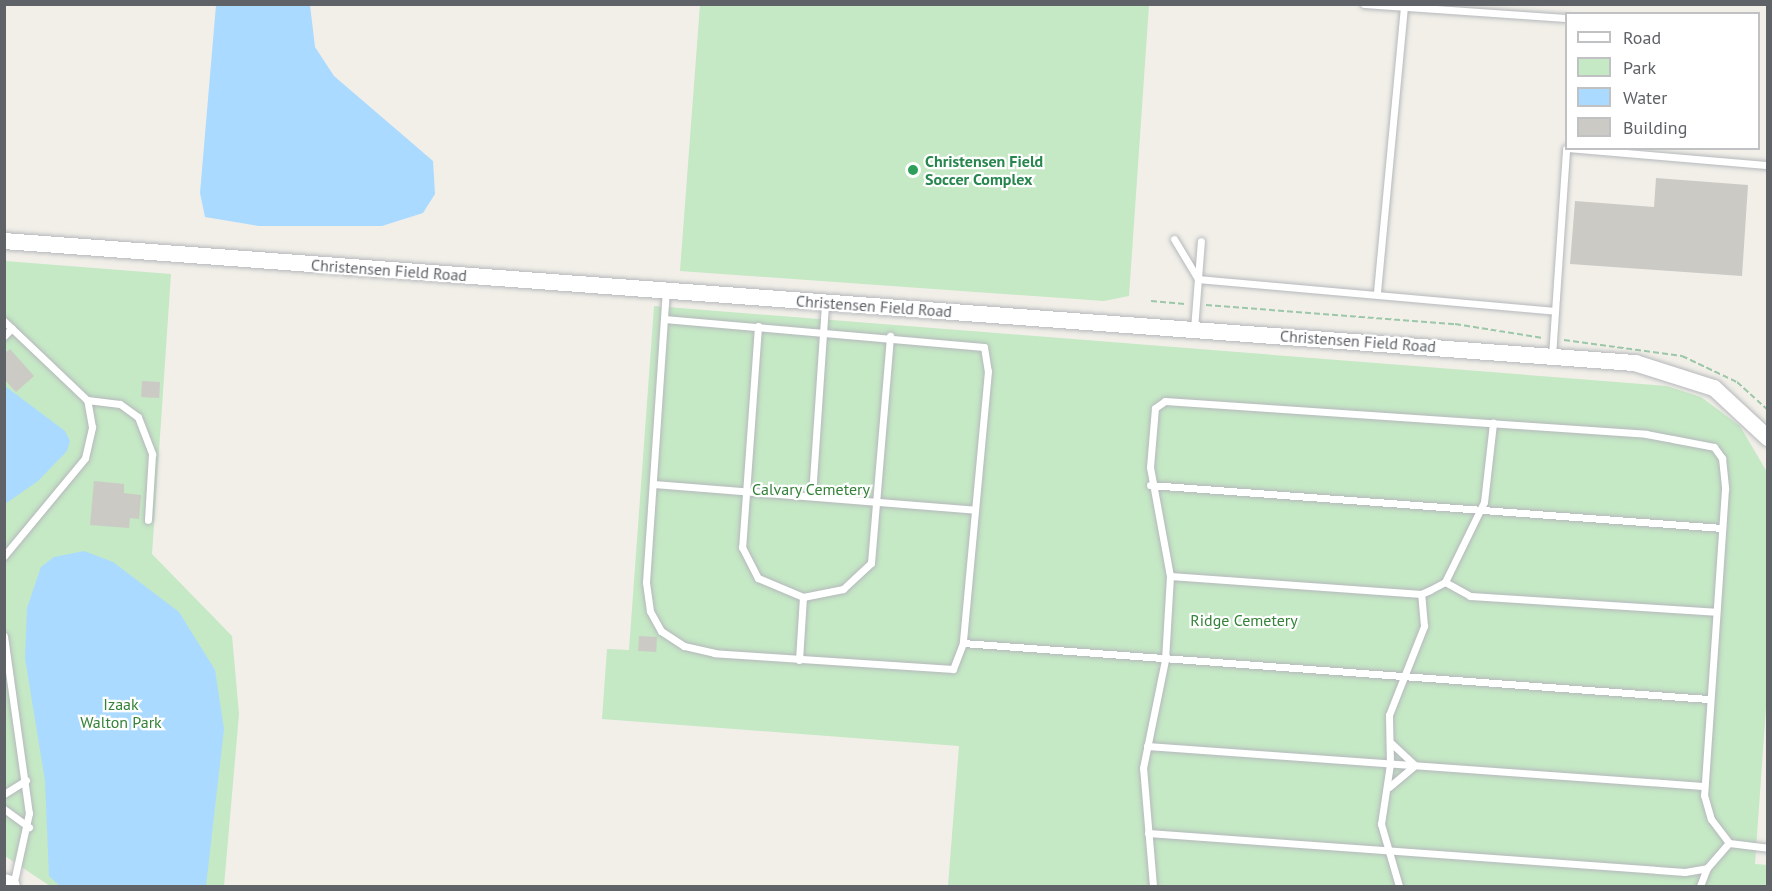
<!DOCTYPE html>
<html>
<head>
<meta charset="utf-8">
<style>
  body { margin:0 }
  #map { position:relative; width:1772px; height:891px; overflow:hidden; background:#f1efe8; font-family:"PT Sans",sans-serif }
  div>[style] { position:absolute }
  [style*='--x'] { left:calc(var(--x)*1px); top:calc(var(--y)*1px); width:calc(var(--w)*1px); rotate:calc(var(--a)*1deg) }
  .green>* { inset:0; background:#c5e8c5 }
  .water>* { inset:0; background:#aadaff }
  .building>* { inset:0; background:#cccac5; transform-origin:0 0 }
  .path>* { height:2px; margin-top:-1px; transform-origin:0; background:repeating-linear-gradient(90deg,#9cc7a9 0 6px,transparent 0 9px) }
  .roads { filter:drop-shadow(0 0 2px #b5b8bc) drop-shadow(0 0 2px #b5b8bc) }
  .service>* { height:7px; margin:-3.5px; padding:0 3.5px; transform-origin:3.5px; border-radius:3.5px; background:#fff }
  .tertiary>* { height:16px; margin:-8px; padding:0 8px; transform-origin:8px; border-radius:8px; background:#fff }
  .secondary>* { height:20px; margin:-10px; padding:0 10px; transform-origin:10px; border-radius:10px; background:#fff }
  .dots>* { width:16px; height:16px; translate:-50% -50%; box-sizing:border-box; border:3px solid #fff; border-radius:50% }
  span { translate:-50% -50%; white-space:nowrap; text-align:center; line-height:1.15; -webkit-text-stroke:4.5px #fff; paint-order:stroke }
  .leisure-label { font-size:16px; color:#27864d; font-weight:700 }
  .left { translate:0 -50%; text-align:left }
  .street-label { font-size:16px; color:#5f6368 }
  .park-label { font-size:16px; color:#348238 }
  .frame { position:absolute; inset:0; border:6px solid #5f6368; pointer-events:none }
  .legend { position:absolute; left:1565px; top:12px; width:195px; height:138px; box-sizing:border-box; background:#fff; border:2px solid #bfc1c3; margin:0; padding:8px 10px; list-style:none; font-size:18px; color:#5f6368 }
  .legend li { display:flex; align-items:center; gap:12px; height:30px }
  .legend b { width:30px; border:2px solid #bfc1c3 }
</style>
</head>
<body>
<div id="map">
  <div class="green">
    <div style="clip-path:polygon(700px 5px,1149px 5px,1129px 296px,1104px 301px,680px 271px)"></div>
    <div style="clip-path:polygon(5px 261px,171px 274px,152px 554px,232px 636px,239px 714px,224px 886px,50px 886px,5px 856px)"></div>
    <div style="clip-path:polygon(654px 306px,1667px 386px,1701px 397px,1740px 426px,1767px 472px,1768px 679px,1755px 864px,1767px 865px,1767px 886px,948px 886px,959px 746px,602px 719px,607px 649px,629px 650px)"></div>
  </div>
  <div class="water">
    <div style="clip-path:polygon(216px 5px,310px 5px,315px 47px,334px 76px,433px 161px,435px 194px,423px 213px,382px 226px,259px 226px,205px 217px,200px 193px)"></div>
    <div style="clip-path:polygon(5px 386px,65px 431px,70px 441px,67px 451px,38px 481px,5px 504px)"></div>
    <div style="clip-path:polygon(84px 551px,113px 562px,179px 612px,215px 670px,224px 729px,206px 886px,60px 886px,49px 876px,45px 781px,25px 658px,27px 608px,41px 567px,54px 557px)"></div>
  </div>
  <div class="building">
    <div style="clip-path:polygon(1656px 178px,1748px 185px,1742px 276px,1570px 264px,1575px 201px,1654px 207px)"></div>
    <div style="clip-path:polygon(10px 349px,34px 376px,16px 392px,4px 379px,4px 354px)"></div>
    <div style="left:142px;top:381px;width:18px;height:16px;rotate:3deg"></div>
    <div style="clip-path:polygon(94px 481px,124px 484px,124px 493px,141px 495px,139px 519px,130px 518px,129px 528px,90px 525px)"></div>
    <div style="left:639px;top:636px;width:18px;height:15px;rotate:3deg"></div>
  </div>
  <div class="path">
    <div style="--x:1151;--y:301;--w:34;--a:5"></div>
    <div style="--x:1206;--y:305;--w:250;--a:4.4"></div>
    <div style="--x:1455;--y:324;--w:89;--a:9"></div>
    <div style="--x:1564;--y:340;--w:119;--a:7.7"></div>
    <div style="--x:1682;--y:356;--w:61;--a:25.3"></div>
    <div style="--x:1737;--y:382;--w:42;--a:42.1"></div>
  </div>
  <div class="roads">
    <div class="service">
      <div style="--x:1364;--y:4;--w:202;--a:4"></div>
      <div style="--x:1568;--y:148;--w:201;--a:4.9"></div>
      <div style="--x:1174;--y:239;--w:47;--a:59"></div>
      <div style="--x:1198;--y:279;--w:358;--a:5.1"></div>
      <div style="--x:1377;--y:292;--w:285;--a:-84.6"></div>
      <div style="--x:664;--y:319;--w:321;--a:5"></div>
      <div style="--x:984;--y:347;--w:24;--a:81"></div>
      <div style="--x:988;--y:371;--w:273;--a:95.3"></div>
      <div style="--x:963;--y:643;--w:28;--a:111"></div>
      <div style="--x:953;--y:669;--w:239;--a:-176.2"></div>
      <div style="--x:715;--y:653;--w:32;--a:-167"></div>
      <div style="--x:684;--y:646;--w:27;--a:-147"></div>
      <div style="--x:661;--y:631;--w:23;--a:-119"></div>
      <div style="--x:650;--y:611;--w:29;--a:-98"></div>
      <div style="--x:646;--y:582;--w:292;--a:-86.1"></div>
      <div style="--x:4;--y:321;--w:115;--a:43.6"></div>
      <div style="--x:87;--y:400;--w:33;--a:7"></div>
      <div style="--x:120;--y:404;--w:22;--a:36"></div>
      <div style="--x:138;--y:417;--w:40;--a:69"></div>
      <div style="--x:152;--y:454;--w:66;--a:93.5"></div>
      <div style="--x:758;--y:326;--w:222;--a:94.1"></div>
      <div style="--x:742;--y:547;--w:35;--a:63"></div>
      <div style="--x:758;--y:578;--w:49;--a:22.9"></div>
      <div style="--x:803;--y:597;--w:41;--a:-11.3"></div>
      <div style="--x:843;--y:589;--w:38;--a:-43"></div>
      <div style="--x:871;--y:563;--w:228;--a:-85.2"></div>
      <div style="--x:1194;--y:329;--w:88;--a:-85.5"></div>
      <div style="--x:4;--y:336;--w:11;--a:-45"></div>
      <div style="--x:1552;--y:356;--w:208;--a:-86.1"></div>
      <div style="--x:654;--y:484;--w:322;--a:4.6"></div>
      <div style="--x:1150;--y:485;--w:574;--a:4.3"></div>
      <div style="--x:812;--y:495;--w:192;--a:-86.1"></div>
      <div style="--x:4;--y:556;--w:127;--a:-50.4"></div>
      <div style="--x:85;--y:458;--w:32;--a:-77"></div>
      <div style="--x:92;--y:427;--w:27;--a:-100"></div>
      <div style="--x:1170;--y:576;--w:252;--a:4.1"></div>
      <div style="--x:1421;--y:594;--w:10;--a:-24"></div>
      <div style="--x:1430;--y:590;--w:17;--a:-28"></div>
      <div style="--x:1445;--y:582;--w:89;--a:-64"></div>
      <div style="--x:1484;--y:502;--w:80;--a:-83.5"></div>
      <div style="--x:1445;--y:582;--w:29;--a:29"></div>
      <div style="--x:1470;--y:596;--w:246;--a:3.7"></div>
      <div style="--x:4;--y:636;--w:179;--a:82"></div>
      <div style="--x:29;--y:813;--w:75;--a:102.4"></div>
      <div style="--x:963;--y:643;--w:747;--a:4.3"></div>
      <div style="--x:799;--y:660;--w:63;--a:-86.4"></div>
      <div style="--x:1390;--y:742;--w:33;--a:43"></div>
      <div style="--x:1147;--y:746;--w:557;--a:4.11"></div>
      <div style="--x:1389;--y:787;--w:33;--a:-40"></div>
      <div style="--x:4;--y:794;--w:26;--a:-32"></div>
      <div style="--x:4;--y:809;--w:31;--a:36"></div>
      <div style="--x:1148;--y:833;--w:538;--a:4.15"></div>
      <div style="--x:1685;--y:872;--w:22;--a:-10"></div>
      <div style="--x:1153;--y:886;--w:118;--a:-94.8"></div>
      <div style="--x:1143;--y:768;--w:110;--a:-78.5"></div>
      <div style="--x:1165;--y:660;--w:84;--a:-86.6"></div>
      <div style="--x:1170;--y:576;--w:111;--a:-100.4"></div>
      <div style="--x:1150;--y:467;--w:59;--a:-85.2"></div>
      <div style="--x:1155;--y:408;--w:12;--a:-35"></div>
      <div style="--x:1165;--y:401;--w:482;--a:3.9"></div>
      <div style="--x:1646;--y:434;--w:69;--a:10.8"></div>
      <div style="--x:1714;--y:447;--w:14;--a:54"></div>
      <div style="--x:1722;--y:458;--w:31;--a:84"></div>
      <div style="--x:1725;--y:489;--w:307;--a:93.9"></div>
      <div style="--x:1704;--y:795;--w:25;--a:74"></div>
      <div style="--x:1711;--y:819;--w:30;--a:53"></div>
      <div style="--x:1729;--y:843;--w:39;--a:7"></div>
      <div style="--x:1399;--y:886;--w:65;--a:-106.2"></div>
      <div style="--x:1381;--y:824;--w:61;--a:-81.5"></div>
      <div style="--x:1390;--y:764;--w:49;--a:-91.2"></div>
      <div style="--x:1389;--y:715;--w:96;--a:-68.5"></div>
      <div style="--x:1424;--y:626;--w:32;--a:-95"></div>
      <div style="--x:1700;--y:886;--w:19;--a:-69"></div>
      <div style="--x:1707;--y:868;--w:33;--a:-49"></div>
    </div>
    <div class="tertiary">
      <div style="--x:4;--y:241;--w:1636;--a:4.28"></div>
      <div style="--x:1635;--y:363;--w:83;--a:17.6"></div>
      <div style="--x:1714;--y:388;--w:74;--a:42.8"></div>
    </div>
    <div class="secondary">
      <div style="--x:4;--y:884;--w:6;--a:18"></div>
    </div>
  </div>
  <div class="dots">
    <div style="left:913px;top:170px;background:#2e9e5b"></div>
  </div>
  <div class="leisure-label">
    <span class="left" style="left:925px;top:170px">Christensen Field<br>Soccer Complex</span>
  </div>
  <div class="street-label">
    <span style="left:389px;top:270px;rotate:4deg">Christensen Field Road</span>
    <span style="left:874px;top:306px;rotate:4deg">Christensen Field Road</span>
    <span style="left:1358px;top:341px;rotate:4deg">Christensen Field Road</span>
  </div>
  <div class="park-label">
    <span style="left:811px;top:489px">Calvary Cemetery</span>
    <span style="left:1244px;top:620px">Ridge Cemetery</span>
    <span style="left:121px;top:713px">Izaak<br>Walton Park</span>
  </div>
  <div class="frame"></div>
  <ul class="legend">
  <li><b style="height:8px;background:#fff"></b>Road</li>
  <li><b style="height:16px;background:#c5e8c5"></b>Park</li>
  <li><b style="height:16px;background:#aadaff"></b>Water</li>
  <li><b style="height:16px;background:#cccac5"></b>Building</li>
  </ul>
</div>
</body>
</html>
